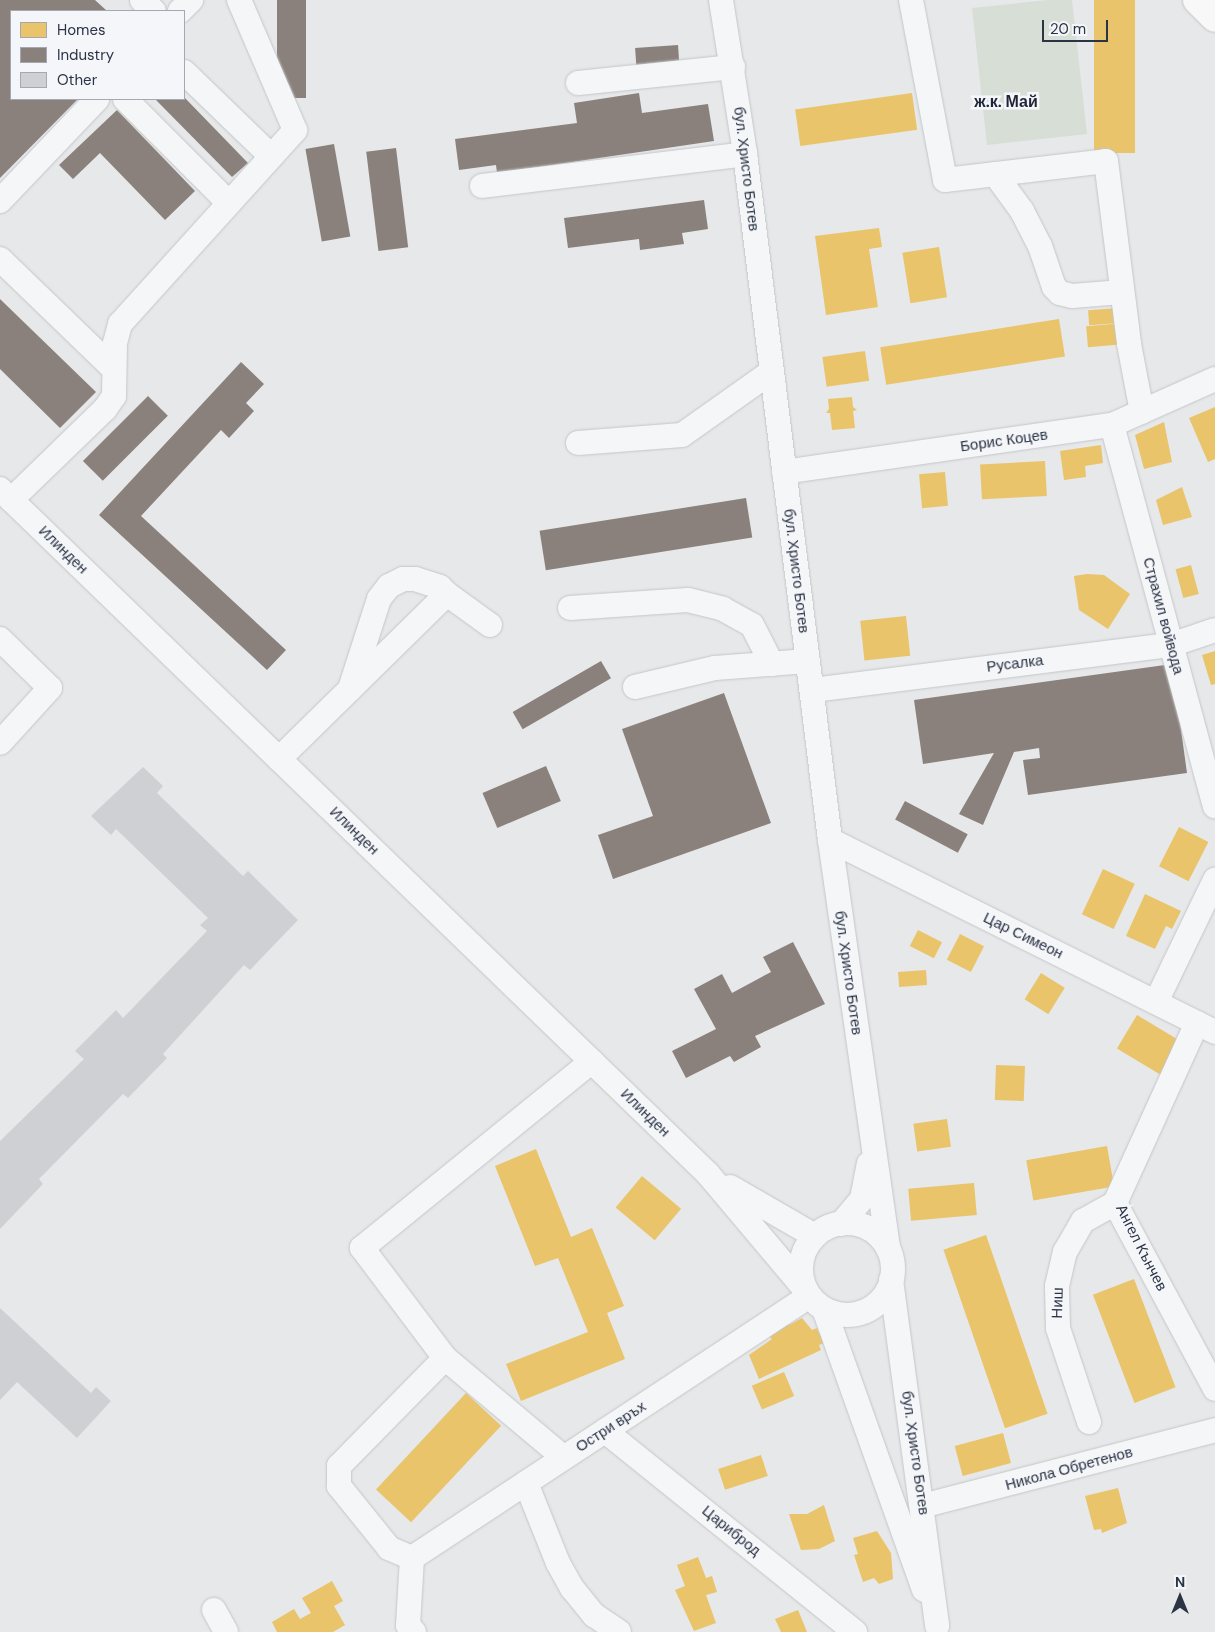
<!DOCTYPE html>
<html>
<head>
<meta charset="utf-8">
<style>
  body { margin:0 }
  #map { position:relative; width:1215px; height:1632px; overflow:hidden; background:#e6e8ea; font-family:"DM Sans",sans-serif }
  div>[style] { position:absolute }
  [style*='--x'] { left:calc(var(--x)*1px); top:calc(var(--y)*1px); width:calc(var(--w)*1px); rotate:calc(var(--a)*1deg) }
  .green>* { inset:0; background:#d6ded6 }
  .homes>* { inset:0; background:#e9c46a; transform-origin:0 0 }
  .industry>* { inset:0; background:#8a817c; transform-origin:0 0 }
  .building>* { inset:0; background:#ced0d3 }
  .roads { filter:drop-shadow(0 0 1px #c4c6c8) drop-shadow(0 0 1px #c4c6c8) }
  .minor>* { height:24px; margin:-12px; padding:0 12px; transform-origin:12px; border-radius:12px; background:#f5f6f7 }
  .minor>.ring { margin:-12px; padding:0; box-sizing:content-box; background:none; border:24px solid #f5f6f7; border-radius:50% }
  .major>* { height:28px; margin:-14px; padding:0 14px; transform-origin:14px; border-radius:14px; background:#f8f8f8 }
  span { translate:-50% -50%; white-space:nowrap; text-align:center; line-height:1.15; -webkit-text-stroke:5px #f4f6f9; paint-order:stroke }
  .street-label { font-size:15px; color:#2b3445 }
  .neighbourhood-label { font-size:16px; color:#1d2536; font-weight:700 }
  .legend { position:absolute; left:10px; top:10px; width:175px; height:90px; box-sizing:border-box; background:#f4f6f9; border:1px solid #a4a8b1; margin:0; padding:6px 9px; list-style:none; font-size:15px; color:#2b3445 }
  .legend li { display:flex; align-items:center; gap:10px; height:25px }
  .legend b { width:25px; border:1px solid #a4a8b1 }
  .north { position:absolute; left:1155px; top:1572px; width:50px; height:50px; -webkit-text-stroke:4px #f4f6f9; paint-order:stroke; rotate:0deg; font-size:14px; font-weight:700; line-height:20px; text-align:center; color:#2b3445 }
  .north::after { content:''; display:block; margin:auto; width:18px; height:22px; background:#2b3445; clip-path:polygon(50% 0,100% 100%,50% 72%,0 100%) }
  .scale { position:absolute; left:1042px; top:20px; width:66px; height:22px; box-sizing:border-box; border:2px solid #2b3445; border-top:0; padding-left:6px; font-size:15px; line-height:18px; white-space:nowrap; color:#2b3445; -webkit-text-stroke:4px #f4f6f9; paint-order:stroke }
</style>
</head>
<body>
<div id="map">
  <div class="green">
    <div style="clip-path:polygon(1048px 0,1072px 0,1087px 134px,987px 145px,972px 8px)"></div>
  </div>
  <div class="homes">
    <div style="left:1094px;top:0;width:41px;height:153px"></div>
    <div style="left:912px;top:93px;width:37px;height:118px;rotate:82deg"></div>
    <div style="clip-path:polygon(879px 228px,882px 247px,869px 249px,878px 307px,826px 315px,815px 236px)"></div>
    <div style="left:939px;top:247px;width:51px;height:37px;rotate:81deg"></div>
    <div style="left:1119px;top:308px;width:15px;height:31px;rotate:86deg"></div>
    <div style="left:1059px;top:319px;width:38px;height:181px;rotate:81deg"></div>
    <div style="left:1124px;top:323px;width:21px;height:38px;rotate:85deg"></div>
    <div style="left:865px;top:351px;width:30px;height:43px;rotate:82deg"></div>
    <div style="clip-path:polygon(852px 397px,853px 407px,857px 410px,853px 411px,855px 428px,832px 430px,830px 413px,826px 413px,829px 409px,828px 399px)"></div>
    <div style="clip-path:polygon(1215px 407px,1215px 459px,1208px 462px,1189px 418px)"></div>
    <div style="clip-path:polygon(1164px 422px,1172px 462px,1144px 469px,1135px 435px)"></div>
    <div style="clip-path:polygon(1101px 445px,1103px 463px,1085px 466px,1086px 477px,1064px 480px,1060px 451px)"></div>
    <div style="left:1045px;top:461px;width:35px;height:65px;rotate:87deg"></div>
    <div style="left:945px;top:472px;width:34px;height:26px;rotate:85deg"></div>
    <div style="clip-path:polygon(1182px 487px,1192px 517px,1163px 525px,1156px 500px)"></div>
    <div style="left:1191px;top:565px;width:30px;height:16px;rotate:75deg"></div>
    <div style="clip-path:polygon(1087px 574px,1104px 575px,1130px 594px,1108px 629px,1079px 610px,1074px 576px)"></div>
    <div style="left:906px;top:616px;width:40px;height:46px;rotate:84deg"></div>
    <div style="clip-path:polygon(1215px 651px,1215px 684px,1211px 685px,1202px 655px)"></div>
    <div style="left:1179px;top:827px;width:33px;height:44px;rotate:27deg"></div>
    <div style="left:1103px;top:869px;width:35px;height:50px;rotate:25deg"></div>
    <div style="clip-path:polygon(1145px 894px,1181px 911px,1172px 929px,1166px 926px,1155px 949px,1126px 936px)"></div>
    <div style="left:918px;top:930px;width:27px;height:18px;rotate:27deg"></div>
    <div style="left:960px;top:934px;width:27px;height:29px;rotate:27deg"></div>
    <div style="left:926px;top:970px;width:15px;height:28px;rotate:86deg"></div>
    <div style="left:1041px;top:973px;width:28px;height:31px;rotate:32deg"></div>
    <div style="left:1137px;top:1015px;width:50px;height:39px;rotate:31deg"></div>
    <div style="left:996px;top:1065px;width:29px;height:35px;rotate:2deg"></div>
    <div style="left:947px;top:1119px;width:28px;height:34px;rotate:82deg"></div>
    <div style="left:1107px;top:1146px;width:41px;height:82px;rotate:80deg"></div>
    <div style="clip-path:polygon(536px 1149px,571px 1237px,592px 1228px,624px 1306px,607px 1313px,625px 1359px,521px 1401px,506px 1364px,588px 1332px,558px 1258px,535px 1266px,495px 1166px)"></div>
    <div style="left:642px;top:1176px;width:51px;height:41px;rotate:40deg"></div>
    <div style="left:974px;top:1183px;width:32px;height:66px;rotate:85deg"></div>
    <div style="left:986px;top:1235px;width:189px;height:45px;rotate:71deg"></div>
    <div style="left:1134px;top:1279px;width:116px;height:44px;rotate:69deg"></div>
    <div style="clip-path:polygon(802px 1318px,812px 1330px,817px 1328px,824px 1343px,819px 1345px,821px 1350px,759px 1379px,749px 1355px,772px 1339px,769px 1336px,786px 1323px,789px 1325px)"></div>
    <div style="left:784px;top:1372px;width:26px;height:35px;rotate:67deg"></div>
    <div style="left:466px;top:1393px;width:48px;height:132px;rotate:43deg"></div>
    <div style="left:1003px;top:1433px;width:31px;height:50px;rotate:75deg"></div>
    <div style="left:761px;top:1455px;width:22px;height:45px;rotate:72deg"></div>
    <div style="clip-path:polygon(1118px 1488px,1127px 1523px,1102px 1533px,1101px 1529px,1094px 1530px,1085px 1496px)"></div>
    <div style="clip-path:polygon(824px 1505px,835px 1541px,819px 1549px,801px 1550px,789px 1514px,807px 1514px)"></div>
    <div style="clip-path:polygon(877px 1531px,891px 1553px,893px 1579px,879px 1584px,874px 1578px,863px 1582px,854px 1555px,858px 1554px,853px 1538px)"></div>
    <div style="clip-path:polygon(698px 1557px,706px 1578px,712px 1576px,717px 1592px,706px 1595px,716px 1623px,694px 1631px,675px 1590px,685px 1586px,677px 1565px)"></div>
    <div style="clip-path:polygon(332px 1581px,343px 1601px,334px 1606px,345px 1625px,333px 1632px,277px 1632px,272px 1622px,294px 1609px,300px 1619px,311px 1613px,302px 1598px)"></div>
    <div style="clip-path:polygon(798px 1610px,807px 1632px,781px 1632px,775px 1619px)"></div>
  </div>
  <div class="industry">
    <div style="clip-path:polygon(0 0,95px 0,107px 11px,11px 11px,11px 99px,78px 99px,0 178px)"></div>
    <div style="left:277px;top:0;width:29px;height:98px"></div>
    <div style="left:678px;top:45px;width:26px;height:43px;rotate:86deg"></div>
    <div style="clip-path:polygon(639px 93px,642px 113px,708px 104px,714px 141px,497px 173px,496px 165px,459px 170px,455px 139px,577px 123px,574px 103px)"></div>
    <div style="clip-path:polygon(184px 97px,248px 163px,232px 177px,155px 99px)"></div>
    <div style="clip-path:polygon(117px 110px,195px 191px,165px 220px,100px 153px,73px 179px,59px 165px)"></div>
    <div style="left:334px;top:144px;width:94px;height:29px;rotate:80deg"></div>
    <div style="left:396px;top:148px;width:100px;height:30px;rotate:83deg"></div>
    <div style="clip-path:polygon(704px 200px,708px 229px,682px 233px,684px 244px,640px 250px,639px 239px,568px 248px,564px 218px)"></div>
    <div style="clip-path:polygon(0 299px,96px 392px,60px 428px,0 369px)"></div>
    <div style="clip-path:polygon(241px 362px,264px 384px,246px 403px,254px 411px,229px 438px,221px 430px,141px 516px,286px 650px,267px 670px,99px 515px)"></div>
    <div style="left:148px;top:396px;width:28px;height:92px;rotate:45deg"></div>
    <div style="left:746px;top:498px;width:40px;height:209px;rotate:81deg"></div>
    <div style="left:601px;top:661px;width:20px;height:102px;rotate:60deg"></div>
    <div style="clip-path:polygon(1172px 664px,1187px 773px,1028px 795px,1023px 760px,1040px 758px,1039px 748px,1014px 752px,983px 825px,959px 814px,994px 753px,923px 764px,914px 700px)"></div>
    <div style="clip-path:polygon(724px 693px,771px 823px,613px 879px,598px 835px,653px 816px,622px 729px)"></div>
    <div style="left:546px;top:766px;width:38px;height:69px;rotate:67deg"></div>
    <div style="left:905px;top:801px;width:71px;height:21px;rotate:28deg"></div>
    <div style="clip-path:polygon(793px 942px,825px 1004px,755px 1036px,761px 1047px,734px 1062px,730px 1056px,686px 1078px,672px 1051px,716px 1029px,694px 989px,722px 974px,732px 993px,771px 972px,763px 957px)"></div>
  </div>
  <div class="building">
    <div style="clip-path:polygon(143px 767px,163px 786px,157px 793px,243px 876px,248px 871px,298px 920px,250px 970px,244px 965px,163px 1054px,167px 1058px,128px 1098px,123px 1094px,39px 1179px,43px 1184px,0 1229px,0 1141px,84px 1059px,75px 1051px,116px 1010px,123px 1018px,207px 931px,200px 925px,208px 918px,116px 829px,111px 835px,91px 816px)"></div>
    <div style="clip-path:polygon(0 1308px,91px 1393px,96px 1387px,111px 1401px,77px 1438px,17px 1382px,0 1400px)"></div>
  </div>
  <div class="roads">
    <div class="minor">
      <div style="--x:142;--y:0;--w:16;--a:43"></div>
      <div style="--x:721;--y:0;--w:156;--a:81.1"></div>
      <div style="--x:745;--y:154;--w:691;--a:82.94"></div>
      <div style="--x:830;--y:840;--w:413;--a:81.9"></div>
      <div style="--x:911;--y:0;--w:183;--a:79.3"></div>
      <div style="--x:945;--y:180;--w:162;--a:-6.7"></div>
      <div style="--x:1106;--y:161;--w:184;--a:82.8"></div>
      <div style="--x:1129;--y:344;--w:69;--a:79.2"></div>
      <div style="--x:180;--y:11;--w:16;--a:-45"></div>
      <div style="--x:184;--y:72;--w:121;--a:44"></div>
      <div style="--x:578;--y:83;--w:156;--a:-5.9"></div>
      <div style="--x:125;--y:99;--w:147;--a:45"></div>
      <div style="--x:995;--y:174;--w:46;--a:53.9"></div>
      <div style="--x:1022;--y:211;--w:39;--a:63"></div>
      <div style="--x:1040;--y:246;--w:43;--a:71.1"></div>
      <div style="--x:1054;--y:287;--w:8;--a:45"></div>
      <div style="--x:1060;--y:293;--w:12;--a:14"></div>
      <div style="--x:1072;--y:296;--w:50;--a:-4.6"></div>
      <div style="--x:482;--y:186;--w:265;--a:-6.9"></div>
      <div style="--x:0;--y:201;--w:141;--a:-46.4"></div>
      <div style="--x:0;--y:259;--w:158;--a:44"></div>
      <div style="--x:1112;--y:425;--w:395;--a:74.9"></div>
      <div style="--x:578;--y:443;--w:104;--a:-4.4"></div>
      <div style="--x:682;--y:435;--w:109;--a:-35.3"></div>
      <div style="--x:784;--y:472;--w:331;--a:-8.2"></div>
      <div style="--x:1112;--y:425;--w:113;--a:-24.1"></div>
      <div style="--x:0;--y:489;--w:985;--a:44.05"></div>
      <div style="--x:708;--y:1174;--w:150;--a:49.9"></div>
      <div style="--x:11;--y:500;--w:131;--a:-44.1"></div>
      <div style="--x:105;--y:409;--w:16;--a:-55"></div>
      <div style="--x:114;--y:396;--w:53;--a:-88.9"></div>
      <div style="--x:115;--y:343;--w:20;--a:-75"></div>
      <div style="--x:120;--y:324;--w:261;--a:-47.9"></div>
      <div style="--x:295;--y:130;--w:142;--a:-113.3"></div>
      <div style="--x:447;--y:594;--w:53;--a:35.8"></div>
      <div style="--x:570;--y:608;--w:118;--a:-3.9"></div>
      <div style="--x:688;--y:600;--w:36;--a:14"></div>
      <div style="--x:723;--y:609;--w:33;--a:29"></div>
      <div style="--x:752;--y:625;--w:44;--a:62.9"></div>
      <div style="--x:0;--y:639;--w:70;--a:44.4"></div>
      <div style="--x:50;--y:688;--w:74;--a:132.3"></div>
      <div style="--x:635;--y:687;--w:82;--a:-13.4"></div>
      <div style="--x:715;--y:668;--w:93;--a:-4.3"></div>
      <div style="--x:813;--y:690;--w:361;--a:-7.2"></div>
      <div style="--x:1171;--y:645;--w:46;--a:-18.8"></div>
      <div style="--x:279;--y:759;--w:235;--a:-44.5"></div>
      <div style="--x:447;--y:594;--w:10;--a:-135"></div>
      <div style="--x:440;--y:587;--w:26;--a:-162"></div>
      <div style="--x:415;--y:579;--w:12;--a:180"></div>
      <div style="--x:403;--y:579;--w:16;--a:153"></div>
      <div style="--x:389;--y:586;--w:16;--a:128"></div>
      <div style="--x:379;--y:599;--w:95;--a:107.9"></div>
      <div style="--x:830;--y:840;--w:430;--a:26.5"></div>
      <div style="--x:1156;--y:1002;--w:136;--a:-64.2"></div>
      <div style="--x:1197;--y:1023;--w:198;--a:114.5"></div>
      <div style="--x:1115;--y:1203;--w:211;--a:61.7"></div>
      <div style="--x:730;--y:1187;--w:98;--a:30"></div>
      <div class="ring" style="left:801px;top:1223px;width:68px;height:68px"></div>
      <div style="--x:841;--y:1224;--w:33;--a:-50"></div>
      <div style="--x:862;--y:1199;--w:36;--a:-79"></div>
      <div style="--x:891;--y:1280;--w:349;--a:82.4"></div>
      <div style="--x:824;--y:1309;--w:298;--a:70.4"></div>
      <div style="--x:445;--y:1358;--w:155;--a:40"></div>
      <div style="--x:1089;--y:1422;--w:99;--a:-108.3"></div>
      <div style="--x:1058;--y:1328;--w:42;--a:-91.4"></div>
      <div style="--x:1057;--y:1286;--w:35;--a:-77"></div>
      <div style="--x:1065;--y:1252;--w:36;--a:-60"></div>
      <div style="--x:1083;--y:1221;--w:37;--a:-29"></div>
      <div style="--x:605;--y:1431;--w:321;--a:38.8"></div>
      <div style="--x:526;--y:1483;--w:86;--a:68.2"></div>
      <div style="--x:558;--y:1563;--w:29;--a:61"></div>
      <div style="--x:572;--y:1588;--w:35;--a:51"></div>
      <div style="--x:594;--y:1615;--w:30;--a:34"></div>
      <div style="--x:922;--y:1506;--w:303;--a:-14.5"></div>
      <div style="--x:412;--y:1558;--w:25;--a:-157"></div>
      <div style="--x:389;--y:1548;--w:80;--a:-128.9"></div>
      <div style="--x:339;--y:1486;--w:20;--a:-90"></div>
      <div style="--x:339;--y:1466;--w:151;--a:-45.5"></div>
      <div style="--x:445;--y:1358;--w:138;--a:-127"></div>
      <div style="--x:362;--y:1248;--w:296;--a:-39.1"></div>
      <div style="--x:412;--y:1558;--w:476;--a:-33.4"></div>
      <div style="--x:412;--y:1558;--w:67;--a:93.4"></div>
      <div style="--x:408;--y:1625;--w:9;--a:49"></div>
      <div style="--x:214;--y:1610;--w:25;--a:61"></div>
    </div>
    <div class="major">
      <div style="--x:1197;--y:0;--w:25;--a:45"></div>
    </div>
  </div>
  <div class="street-label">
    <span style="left:746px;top:169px;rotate:83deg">бул. Христо Ботев</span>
    <span style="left:1004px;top:441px;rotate:-8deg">Борис Коцев</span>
    <span style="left:63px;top:550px;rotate:44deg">Илинден</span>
    <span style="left:796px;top:571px;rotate:83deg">бул. Христо Ботев</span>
    <span style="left:1163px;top:616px;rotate:75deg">Страхил войвода</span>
    <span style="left:1015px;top:664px;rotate:-7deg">Русалка</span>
    <span style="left:354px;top:831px;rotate:44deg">Илинден</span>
    <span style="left:1023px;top:936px;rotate:26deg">Цар Симеон</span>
    <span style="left:848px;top:973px;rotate:82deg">бул. Христо Ботев</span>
    <span style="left:645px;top:1113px;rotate:44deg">Илинден</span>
    <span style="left:1141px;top:1248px;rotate:63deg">Ангел Кънчев</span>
    <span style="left:1058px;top:1303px;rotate:-89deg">Ниш</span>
    <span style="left:611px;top:1427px;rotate:-33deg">Остри връх</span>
    <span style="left:915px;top:1453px;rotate:82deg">бул. Христо Ботев</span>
    <span style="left:1069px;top:1469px;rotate:-15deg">Никола Обретенов</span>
    <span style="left:731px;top:1531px;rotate:39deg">Цариброд</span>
  </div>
  <div class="neighbourhood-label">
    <span style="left:1006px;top:102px">ж.к. Май</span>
  </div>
  <ul class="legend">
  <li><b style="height:14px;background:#e9c46a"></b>Homes</li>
  <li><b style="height:14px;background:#8a817c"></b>Industry</li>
  <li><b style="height:14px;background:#ced0d3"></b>Other</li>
  </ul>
  <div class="north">N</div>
  <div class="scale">20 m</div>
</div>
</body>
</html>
